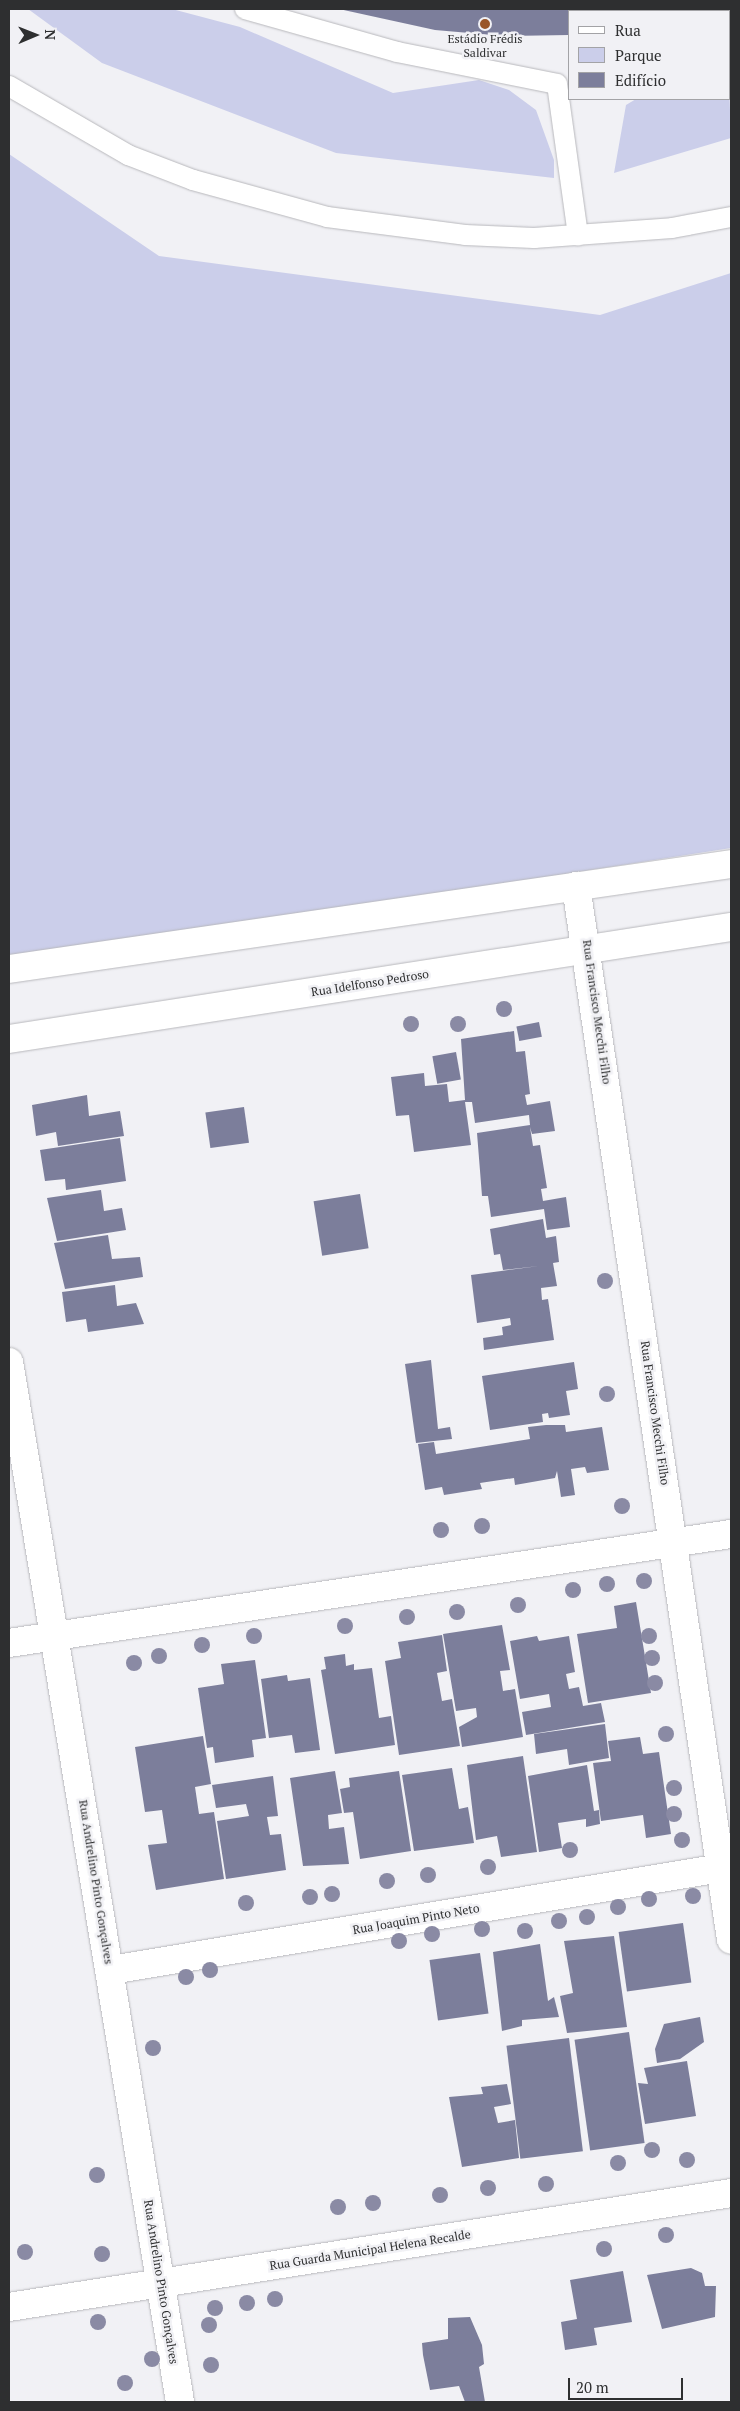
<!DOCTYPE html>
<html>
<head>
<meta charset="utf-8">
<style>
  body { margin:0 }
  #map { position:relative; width:740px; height:2411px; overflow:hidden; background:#f1f1f5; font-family:"PT Serif",serif }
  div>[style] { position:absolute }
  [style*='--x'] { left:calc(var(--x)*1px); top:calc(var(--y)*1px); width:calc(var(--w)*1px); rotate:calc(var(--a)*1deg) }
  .green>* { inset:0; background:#cbceea }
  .building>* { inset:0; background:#7c7e9b; transform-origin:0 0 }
  .roads { filter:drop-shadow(0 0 1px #b8b8bc) drop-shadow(0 0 1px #b8b8bc) }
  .service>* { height:20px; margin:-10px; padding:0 10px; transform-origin:10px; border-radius:10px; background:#fff }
  .minor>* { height:28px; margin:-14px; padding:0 14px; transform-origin:14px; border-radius:14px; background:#fff }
  .trees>* { width:16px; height:16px; margin:-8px; border-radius:50%; background:#8a8aa4 }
  .dots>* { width:14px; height:14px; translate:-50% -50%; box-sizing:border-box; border:2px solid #f1f1f5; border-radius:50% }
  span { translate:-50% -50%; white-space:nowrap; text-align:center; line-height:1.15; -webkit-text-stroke:5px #f1f1f5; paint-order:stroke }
  .poi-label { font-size:12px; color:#2e2f30 }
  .street-label { font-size:12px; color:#2e2f30 }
  .frame { position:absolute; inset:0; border:10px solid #2e2f30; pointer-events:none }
  .legend { position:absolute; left:568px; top:10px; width:162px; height:90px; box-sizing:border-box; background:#f1f1f5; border:1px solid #a3a3a6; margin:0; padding:6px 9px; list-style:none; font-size:15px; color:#2e2f30 }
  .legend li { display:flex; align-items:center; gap:10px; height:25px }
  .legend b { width:25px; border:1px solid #a3a3a6 }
  .north { position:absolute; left:10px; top:10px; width:50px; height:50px; -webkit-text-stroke:4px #f1f1f5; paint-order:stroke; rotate:89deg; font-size:14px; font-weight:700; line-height:20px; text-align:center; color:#2e2f30 }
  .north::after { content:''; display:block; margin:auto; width:18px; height:22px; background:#2e2f30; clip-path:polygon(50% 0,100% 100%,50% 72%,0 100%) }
  .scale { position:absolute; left:568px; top:2378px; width:115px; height:22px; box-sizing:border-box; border:2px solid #2e2f30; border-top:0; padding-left:6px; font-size:15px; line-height:18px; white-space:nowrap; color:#2e2f30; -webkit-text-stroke:4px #f1f1f5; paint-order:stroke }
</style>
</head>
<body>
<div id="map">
  <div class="green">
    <div style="clip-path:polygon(28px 9px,172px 9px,240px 27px,393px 93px,479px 80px,509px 90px,536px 110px,554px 160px,554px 178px,336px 153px,102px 63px)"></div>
    <div style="clip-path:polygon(729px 82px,731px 138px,614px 173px,626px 105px,636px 99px,729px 99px)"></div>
    <div style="clip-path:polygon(9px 154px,159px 256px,600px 315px,731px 273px,731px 848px,9px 961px)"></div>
  </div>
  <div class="building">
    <div style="clip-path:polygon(339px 9px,731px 9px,731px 12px,569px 11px,569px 35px,504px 36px,435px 30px)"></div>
    <div style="left:539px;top:1022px;width:15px;height:23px;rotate:79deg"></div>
    <div style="clip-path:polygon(514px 1031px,516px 1052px,525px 1051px,530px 1094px,525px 1095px,527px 1105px,550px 1101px,555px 1131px,532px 1134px,530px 1127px,533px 1146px,540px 1145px,547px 1188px,541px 1189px,543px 1201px,566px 1197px,570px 1227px,547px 1230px,544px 1209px,491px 1217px,488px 1196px,482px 1196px,477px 1133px,530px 1125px,529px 1115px,475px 1123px,472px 1102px,465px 1102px,471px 1145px,414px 1152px,409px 1115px,396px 1116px,391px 1077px,424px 1073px,425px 1086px,447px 1084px,449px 1102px,465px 1100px,461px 1039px)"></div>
    <div style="left:456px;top:1052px;width:28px;height:24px;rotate:80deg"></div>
    <div style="clip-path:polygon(87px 1095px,89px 1116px,120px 1111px,124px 1136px,58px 1146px,56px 1132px,36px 1136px,32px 1105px)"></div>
    <div style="left:244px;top:1107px;width:36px;height:39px;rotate:82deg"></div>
    <div style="clip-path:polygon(120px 1138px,126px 1181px,66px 1190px,65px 1179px,45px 1181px,40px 1150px)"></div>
    <div style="clip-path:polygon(101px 1190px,104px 1211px,122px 1208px,126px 1230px,57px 1241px,47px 1198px)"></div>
    <div style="left:360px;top:1194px;width:55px;height:47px;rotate:81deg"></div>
    <div style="clip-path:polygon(543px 1219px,546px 1238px,556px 1236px,559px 1262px,553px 1263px,557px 1286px,541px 1288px,542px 1300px,548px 1299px,554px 1340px,484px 1350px,483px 1338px,503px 1335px,502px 1327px,511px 1325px,510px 1318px,477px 1323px,471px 1275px,539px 1266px,503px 1270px,500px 1254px,494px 1255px,490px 1229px)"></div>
    <div style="clip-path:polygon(108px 1235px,112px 1259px,140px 1257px,143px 1277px,65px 1289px,54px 1243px)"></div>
    <div style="clip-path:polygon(115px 1285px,117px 1306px,136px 1303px,144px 1324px,88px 1332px,86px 1319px,66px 1322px,62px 1292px)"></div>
    <div style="clip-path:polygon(431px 1360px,438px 1429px,450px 1427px,452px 1439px,416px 1443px,405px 1364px)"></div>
    <div style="clip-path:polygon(574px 1362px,578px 1389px,566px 1391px,570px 1415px,549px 1418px,548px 1413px,542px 1414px,543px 1422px,490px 1430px,482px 1376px)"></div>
    <div style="clip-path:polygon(546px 1425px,565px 1425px,566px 1432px,602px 1427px,609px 1470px,587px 1473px,585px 1467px,571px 1469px,575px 1495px,561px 1497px,557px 1471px,555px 1478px,515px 1485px,514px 1478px,480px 1483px,482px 1489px,444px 1495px,442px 1487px,425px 1490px,418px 1444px,434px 1442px,436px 1454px,530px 1439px,528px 1427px)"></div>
    <div style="clip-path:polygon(636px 1602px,651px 1693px,588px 1703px,577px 1634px,617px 1628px,614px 1606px)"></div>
    <div style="clip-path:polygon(502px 1625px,510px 1670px,500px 1671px,503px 1691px,515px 1689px,523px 1737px,462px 1747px,459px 1727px,477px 1717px,476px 1708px,456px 1711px,443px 1634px)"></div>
    <div style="clip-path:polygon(442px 1635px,447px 1671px,437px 1673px,442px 1701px,452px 1699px,460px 1746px,399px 1755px,385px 1661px,401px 1658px,398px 1642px)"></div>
    <div style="clip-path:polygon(537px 1636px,539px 1641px,569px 1636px,575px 1672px,566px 1674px,569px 1689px,579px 1687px,583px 1706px,601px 1703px,605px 1722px,526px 1735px,522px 1712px,551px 1707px,549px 1694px,520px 1699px,510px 1641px)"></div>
    <div style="clip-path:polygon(345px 1654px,346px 1666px,354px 1664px,354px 1670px,372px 1668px,379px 1718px,391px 1716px,395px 1745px,335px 1754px,321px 1670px,326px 1669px,324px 1657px)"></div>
    <div style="clip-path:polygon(255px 1660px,266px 1738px,252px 1740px,254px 1757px,215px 1763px,213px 1747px,207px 1748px,198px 1688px,224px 1684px,221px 1664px)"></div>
    <div style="clip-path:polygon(287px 1675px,288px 1681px,310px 1678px,320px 1750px,295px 1753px,292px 1735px,269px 1738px,261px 1679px)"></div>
    <div style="clip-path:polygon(605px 1724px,609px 1758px,569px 1765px,567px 1749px,536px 1754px,534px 1734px)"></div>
    <div style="clip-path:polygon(203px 1736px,211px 1784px,195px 1787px,199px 1814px,214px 1812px,224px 1879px,156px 1890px,148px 1845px,167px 1843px,162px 1810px,145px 1812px,135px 1747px)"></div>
    <div style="clip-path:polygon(640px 1737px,643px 1754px,659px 1752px,671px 1834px,646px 1838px,643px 1815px,601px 1821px,593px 1763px,611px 1761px,608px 1741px)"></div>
    <div style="clip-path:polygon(523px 1756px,537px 1852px,501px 1857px,497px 1836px,476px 1840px,467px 1765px)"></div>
    <div style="clip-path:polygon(587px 1765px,594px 1811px,599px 1810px,600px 1824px,586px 1827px,586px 1819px,558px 1823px,562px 1848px,539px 1852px,528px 1776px)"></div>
    <div style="clip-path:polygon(452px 1768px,459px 1809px,468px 1807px,474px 1843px,414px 1851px,402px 1775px)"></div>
    <div style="clip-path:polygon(335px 1771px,342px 1813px,328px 1815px,329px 1829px,344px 1827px,349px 1864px,303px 1866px,290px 1778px)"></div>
    <div style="clip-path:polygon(399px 1771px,411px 1851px,360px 1859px,353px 1812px,344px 1813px,340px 1789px,350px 1787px,349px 1778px)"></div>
    <div style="clip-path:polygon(273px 1776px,278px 1816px,267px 1817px,270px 1835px,281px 1834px,286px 1870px,226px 1879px,217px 1821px,249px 1816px,246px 1804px,216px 1808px,212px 1785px)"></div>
    <div style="left:683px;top:1923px;width:60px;height:65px;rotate:82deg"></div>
    <div style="clip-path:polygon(614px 1936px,627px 2027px,567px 2033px,560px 1996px,573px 1993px,564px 1941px)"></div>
    <div style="clip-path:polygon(540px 1944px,548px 2001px,554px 1997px,559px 2017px,522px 2020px,522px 2026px,502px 2031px,493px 1952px)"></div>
    <div style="left:480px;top:1953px;width:61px;height:51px;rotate:82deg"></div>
    <div style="clip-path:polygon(700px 2017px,704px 2042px,680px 2059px,657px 2063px,655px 2049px,664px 2024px)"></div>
    <div style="left:629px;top:2032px;width:112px;height:55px;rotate:82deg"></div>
    <div style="left:569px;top:2038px;width:114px;height:63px;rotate:83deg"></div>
    <div style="clip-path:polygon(687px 2061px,696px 2116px,645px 2124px,638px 2083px,648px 2084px,644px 2068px)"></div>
    <div style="clip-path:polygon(507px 2084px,511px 2104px,494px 2107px,498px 2123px,515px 2120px,519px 2158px,462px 2167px,449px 2097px,483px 2094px,481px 2087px)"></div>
    <div style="clip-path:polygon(691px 2268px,702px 2273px,705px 2286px,716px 2286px,715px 2317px,662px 2329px,647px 2275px)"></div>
    <div style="clip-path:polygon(623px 2271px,632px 2322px,594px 2328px,597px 2345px,565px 2350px,561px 2322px,577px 2319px,570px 2280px)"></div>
    <div style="clip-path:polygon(470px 2317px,482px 2345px,484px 2364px,479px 2367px,485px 2402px,465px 2402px,459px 2386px,430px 2390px,423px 2355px,422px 2343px,448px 2339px,448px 2318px)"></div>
  </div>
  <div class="roads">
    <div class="service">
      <div style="--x:245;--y:9;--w:158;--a:15.8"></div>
      <div style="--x:397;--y:52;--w:163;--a:11.3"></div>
      <div style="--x:557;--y:84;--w:153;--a:82.1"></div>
      <div style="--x:9;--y:86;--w:138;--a:30.1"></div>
      <div style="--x:128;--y:155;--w:70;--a:21"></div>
      <div style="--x:193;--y:180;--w:139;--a:15.4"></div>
      <div style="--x:327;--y:217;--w:139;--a:7.4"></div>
      <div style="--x:465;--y:235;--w:69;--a:2.5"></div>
      <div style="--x:534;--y:238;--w:138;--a:-4.1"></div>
      <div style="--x:672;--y:228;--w:60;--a:-10.6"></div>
    </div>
    <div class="minor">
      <div style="--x:576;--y:886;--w:1065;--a:81.63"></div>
      <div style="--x:9;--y:969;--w:730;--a:-8.27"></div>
      <div style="--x:9;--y:1039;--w:731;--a:-8.82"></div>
      <div style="--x:9;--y:1362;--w:1054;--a:80.66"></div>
      <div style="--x:9;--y:1643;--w:730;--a:-8.59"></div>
      <div style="--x:111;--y:1970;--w:618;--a:-9.49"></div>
      <div style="--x:9;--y:2307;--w:731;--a:-8.97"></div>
    </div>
  </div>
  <div class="trees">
    <div style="left:504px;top:1009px"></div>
    <div style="left:411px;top:1024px"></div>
    <div style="left:458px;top:1024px"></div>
    <div style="left:605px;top:1281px"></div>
    <div style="left:607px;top:1394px"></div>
    <div style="left:622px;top:1506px"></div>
    <div style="left:482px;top:1526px"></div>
    <div style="left:441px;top:1530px"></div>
    <div style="left:644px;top:1581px"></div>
    <div style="left:607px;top:1584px"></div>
    <div style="left:573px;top:1590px"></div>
    <div style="left:518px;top:1605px"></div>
    <div style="left:457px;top:1612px"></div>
    <div style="left:407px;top:1617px"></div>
    <div style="left:345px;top:1626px"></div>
    <div style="left:254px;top:1636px"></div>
    <div style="left:649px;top:1636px"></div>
    <div style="left:202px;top:1645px"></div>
    <div style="left:159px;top:1656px"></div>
    <div style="left:652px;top:1658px"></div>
    <div style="left:134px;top:1663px"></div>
    <div style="left:655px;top:1683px"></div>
    <div style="left:666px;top:1734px"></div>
    <div style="left:674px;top:1788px"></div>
    <div style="left:674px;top:1814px"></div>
    <div style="left:682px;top:1840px"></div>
    <div style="left:570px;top:1850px"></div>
    <div style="left:488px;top:1867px"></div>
    <div style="left:428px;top:1875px"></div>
    <div style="left:387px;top:1881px"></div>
    <div style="left:332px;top:1894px"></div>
    <div style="left:693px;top:1896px"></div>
    <div style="left:310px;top:1897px"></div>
    <div style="left:649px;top:1899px"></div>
    <div style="left:246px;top:1903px"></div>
    <div style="left:618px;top:1907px"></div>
    <div style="left:587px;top:1917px"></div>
    <div style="left:559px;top:1921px"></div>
    <div style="left:482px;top:1929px"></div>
    <div style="left:525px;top:1931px"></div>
    <div style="left:432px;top:1934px"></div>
    <div style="left:399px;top:1941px"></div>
    <div style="left:210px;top:1970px"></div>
    <div style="left:186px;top:1977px"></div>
    <div style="left:153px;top:2048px"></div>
    <div style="left:652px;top:2150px"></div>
    <div style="left:687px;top:2160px"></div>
    <div style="left:618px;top:2163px"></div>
    <div style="left:97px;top:2175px"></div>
    <div style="left:546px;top:2184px"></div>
    <div style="left:488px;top:2188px"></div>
    <div style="left:440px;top:2195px"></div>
    <div style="left:373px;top:2203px"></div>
    <div style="left:338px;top:2207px"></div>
    <div style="left:666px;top:2235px"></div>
    <div style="left:604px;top:2249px"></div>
    <div style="left:25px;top:2252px"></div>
    <div style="left:102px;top:2254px"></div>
    <div style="left:275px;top:2299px"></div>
    <div style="left:247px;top:2303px"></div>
    <div style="left:215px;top:2308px"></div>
    <div style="left:98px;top:2322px"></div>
    <div style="left:209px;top:2325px"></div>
    <div style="left:152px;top:2359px"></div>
    <div style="left:211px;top:2365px"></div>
    <div style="left:125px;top:2383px"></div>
  </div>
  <div class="dots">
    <div style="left:485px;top:24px;background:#995528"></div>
  </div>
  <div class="poi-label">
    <span style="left:485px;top:46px">Estádio Frédis<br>Saldivar</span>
  </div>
  <div class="street-label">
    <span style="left:370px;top:983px;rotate:-9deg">Rua Idelfonso Pedroso</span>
    <span style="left:597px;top:1012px;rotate:82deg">Rua Francisco Mecchi Filho</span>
    <span style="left:655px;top:1413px;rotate:82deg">Rua Francisco Mecchi Filho</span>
    <span style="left:96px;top:1882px;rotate:81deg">Rua Andrelino Pinto Gonçalves</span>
    <span style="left:416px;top:1919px;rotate:-10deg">Rua Joaquim Pinto Neto</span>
    <span style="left:370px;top:2250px;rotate:-9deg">Rua Guarda Municipal Helena Recalde</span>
    <span style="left:161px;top:2282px;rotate:81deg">Rua Andrelino Pinto Gonçalves</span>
  </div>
  <div class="frame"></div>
  <ul class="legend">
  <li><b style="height:6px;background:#fff"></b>Rua</li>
  <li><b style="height:14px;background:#cbceea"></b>Parque</li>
  <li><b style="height:14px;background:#7c7e9b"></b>Edifício</li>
  </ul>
  <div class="north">N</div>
  <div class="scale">20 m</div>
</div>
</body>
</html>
